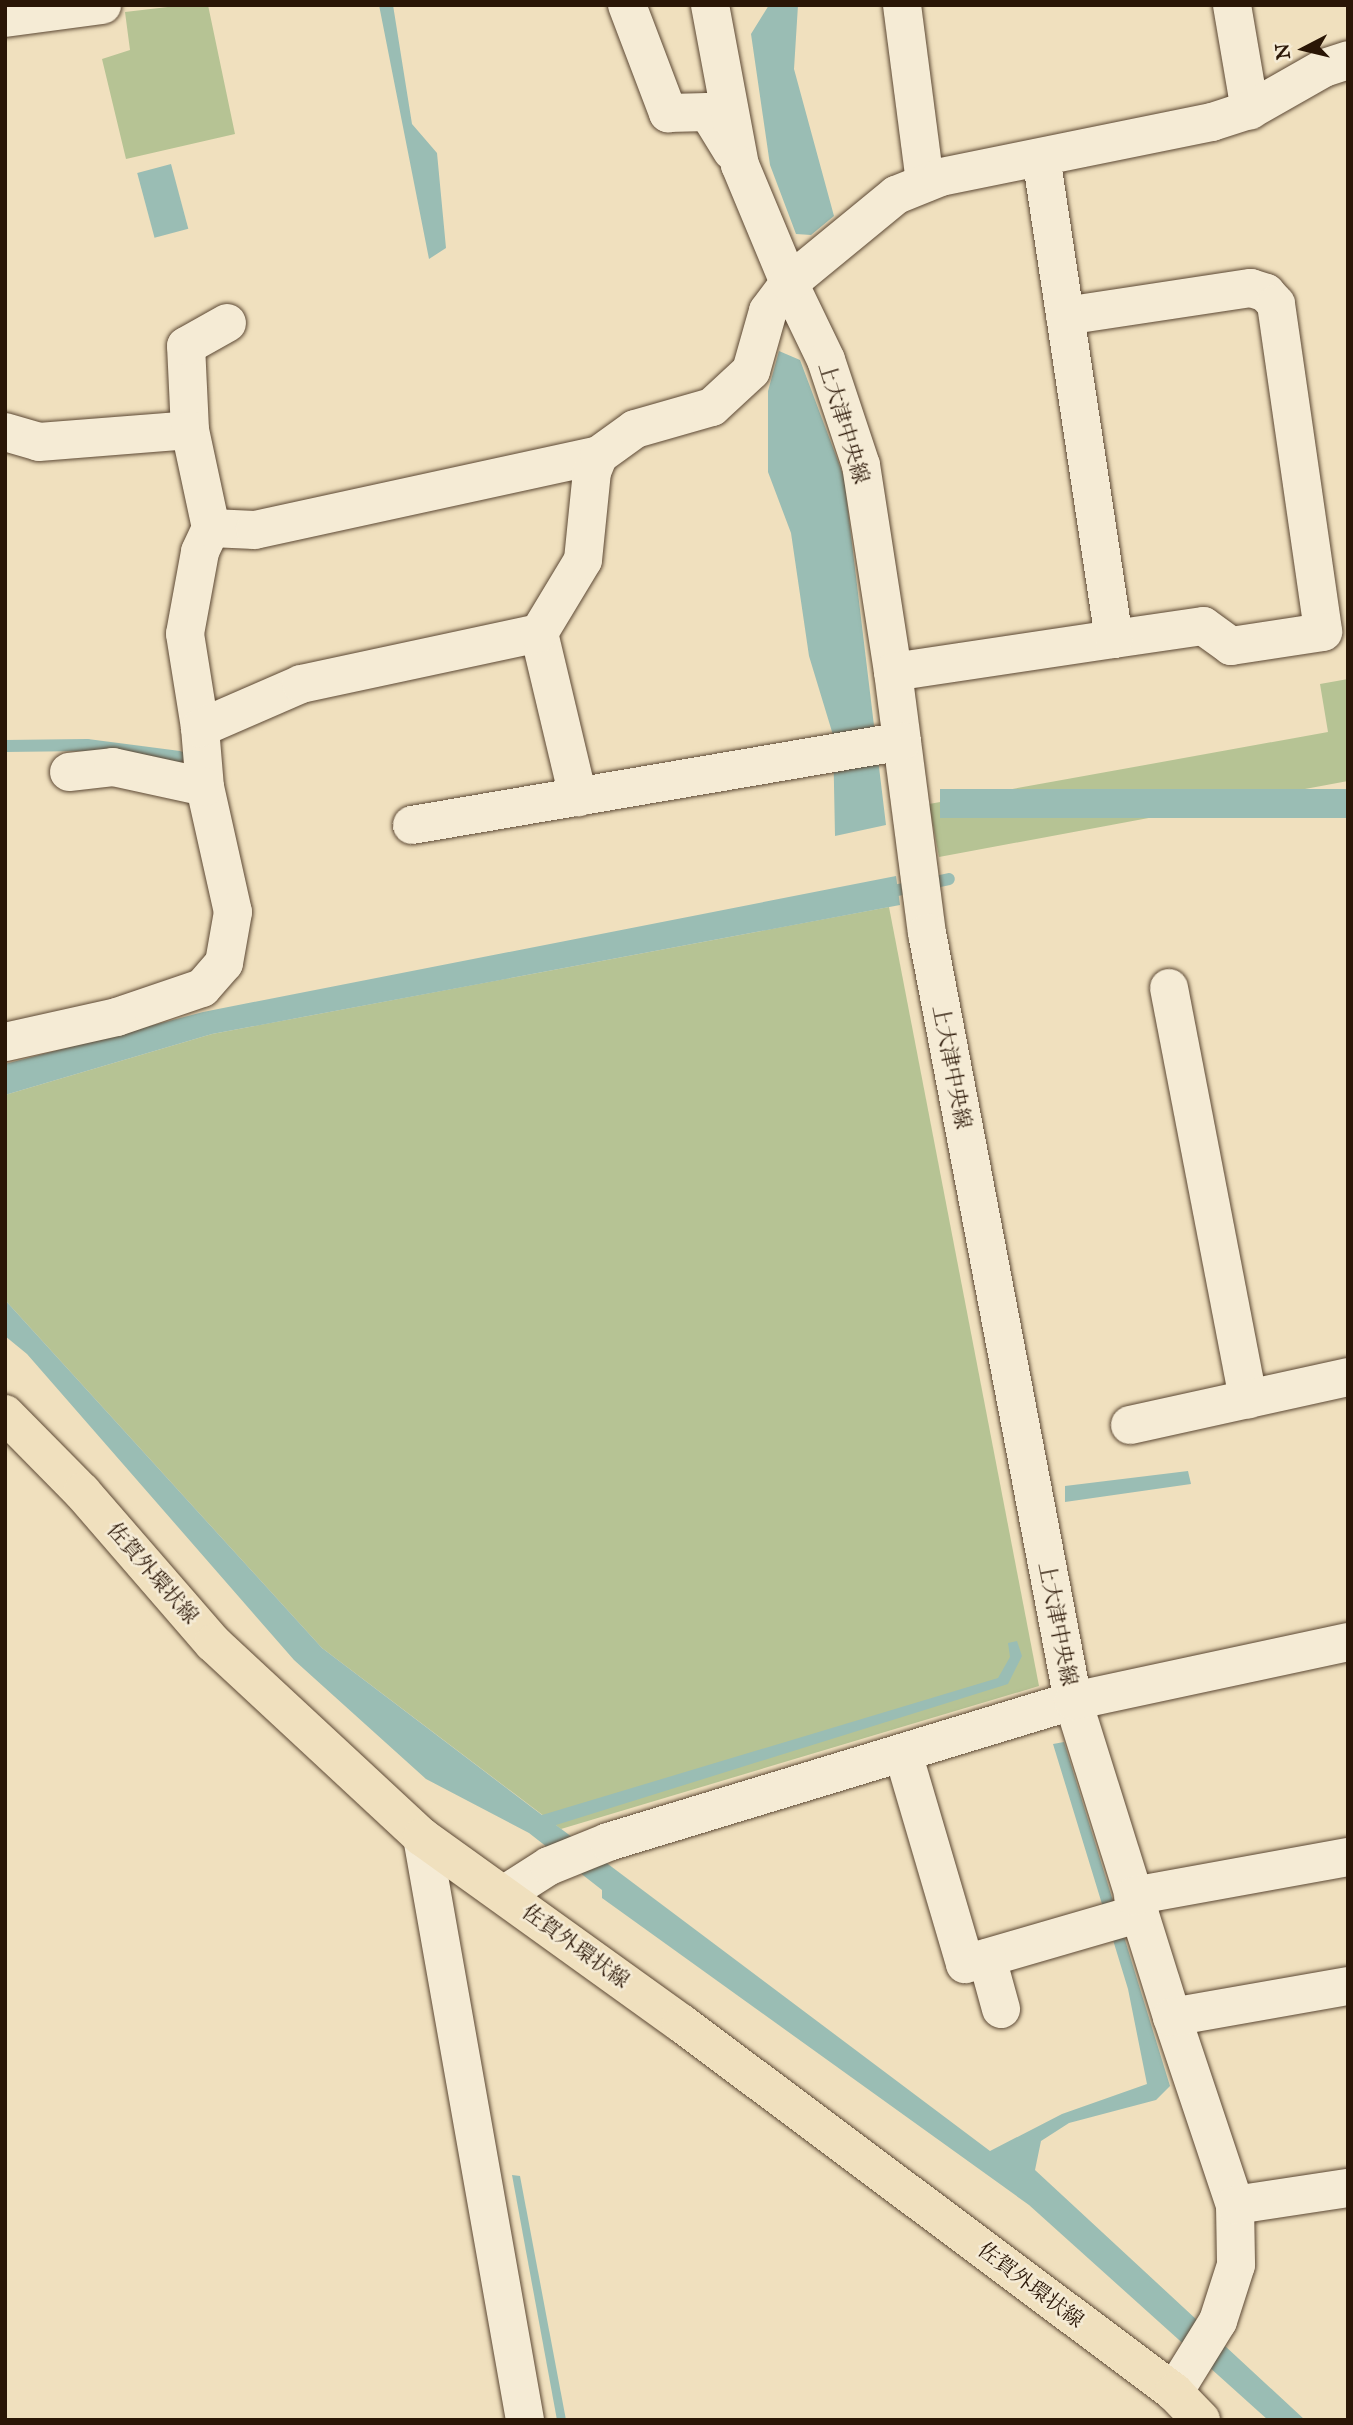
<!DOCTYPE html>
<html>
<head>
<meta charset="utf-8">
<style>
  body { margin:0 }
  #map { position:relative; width:1353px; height:2425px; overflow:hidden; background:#f0e0be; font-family:"IM FELL Great Primer","Noto Serif JP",serif }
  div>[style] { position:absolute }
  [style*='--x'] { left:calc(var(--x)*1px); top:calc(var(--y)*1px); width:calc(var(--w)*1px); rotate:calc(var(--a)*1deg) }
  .green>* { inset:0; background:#b6c394 }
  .water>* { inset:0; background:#9abdb4; transform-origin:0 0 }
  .stream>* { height:12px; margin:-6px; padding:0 6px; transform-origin:6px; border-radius:6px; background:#9abdb4 }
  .roads { filter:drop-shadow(0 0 2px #5c4834) drop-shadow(0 0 2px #5c4834) }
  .minor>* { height:38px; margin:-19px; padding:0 19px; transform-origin:19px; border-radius:19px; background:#f5ebd5 }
  .major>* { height:38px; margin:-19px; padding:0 19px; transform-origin:19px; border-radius:19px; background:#f0e0be }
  span { translate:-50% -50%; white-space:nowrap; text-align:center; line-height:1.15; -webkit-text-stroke:5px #f5ebd5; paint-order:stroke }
  .street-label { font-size:21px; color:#2a1606 }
  .frame { position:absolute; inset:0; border:7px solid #2a1606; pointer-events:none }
  .north { position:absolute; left:1269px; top:14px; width:70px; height:70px; -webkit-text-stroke:5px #f5ebd5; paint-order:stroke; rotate:263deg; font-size:19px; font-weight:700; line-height:28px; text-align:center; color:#2a1606 }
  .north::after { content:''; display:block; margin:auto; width:24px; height:32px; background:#2a1606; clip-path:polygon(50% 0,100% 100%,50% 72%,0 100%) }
</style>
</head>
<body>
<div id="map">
  <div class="green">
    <div style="clip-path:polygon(185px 5px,208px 5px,235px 134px,126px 159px,102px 59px,130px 50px,125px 12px)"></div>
    <div style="clip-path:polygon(1348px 679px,1348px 781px,939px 857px,929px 804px,1328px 732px,1320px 684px)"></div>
    <div style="clip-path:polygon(889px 907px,1039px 1686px,561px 1829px,322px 1648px,5px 1300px,5px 1095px,212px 1034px)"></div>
  </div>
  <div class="water">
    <div style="clip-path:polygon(379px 5px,393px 5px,412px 124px,437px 153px,446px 248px,429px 259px)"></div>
    <div style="clip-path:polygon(769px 5px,798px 5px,794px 69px,834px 216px,811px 235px,796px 234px,770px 165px,751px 34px)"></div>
    <div style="left:171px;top:164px;width:67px;height:35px;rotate:75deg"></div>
    <div style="clip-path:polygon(779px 351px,800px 360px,844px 477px,886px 825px,835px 836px,833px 735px,809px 656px,791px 533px,768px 472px,768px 391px)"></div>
    <div style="left:1348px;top:789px;width:29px;height:408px;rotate:90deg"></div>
    <div style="clip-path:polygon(896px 876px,900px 905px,212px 1034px,5px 1095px,5px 1064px,203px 1012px)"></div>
    <div style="clip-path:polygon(5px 1300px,322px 1648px,542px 1815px,998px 1678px,1010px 1657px,1008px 1643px,1017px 1641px,1022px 1656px,1008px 1684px,556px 1825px,990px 2151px,1062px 2114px,1147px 2084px,1128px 1989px,1053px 1744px,1064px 1742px,1170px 2086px,1156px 2100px,1069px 2123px,1041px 2141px,1035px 2170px,1305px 2420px,1268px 2420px,1029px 2205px,602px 1898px,602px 1890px,529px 1833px,426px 1779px,294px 1660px,27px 1354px,5px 1336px)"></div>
    <div style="clip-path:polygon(1188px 1471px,1191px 1484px,1065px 1502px,1065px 1486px)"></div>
    <div style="clip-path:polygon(512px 2175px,520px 2176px,566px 2420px,557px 2420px)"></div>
  </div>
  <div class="stream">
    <div style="--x:5;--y:746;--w:82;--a:-0.7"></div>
    <div style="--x:87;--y:745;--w:93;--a:7.4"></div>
    <div style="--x:898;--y:890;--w:52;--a:-12.2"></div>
  </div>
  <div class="roads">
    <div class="minor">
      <div style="--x:627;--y:5;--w:116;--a:69.2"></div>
      <div style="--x:668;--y:113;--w:40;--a:-1.4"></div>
      <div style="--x:708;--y:112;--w:46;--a:58.4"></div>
      <div style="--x:710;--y:5;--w:163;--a:79.4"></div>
      <div style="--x:740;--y:165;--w:128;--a:67.4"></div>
      <div style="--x:789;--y:283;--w:85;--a:64.3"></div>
      <div style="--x:826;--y:360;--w:111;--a:71.6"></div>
      <div style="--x:861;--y:465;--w:209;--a:81.2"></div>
      <div style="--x:893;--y:672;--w:263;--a:82.6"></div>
      <div style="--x:927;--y:933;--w:782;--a:79.24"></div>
      <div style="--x:1073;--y:1701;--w:331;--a:72.6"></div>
      <div style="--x:1172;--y:2017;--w:198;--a:71.5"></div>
      <div style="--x:1235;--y:2205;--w:60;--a:89"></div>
      <div style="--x:1236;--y:2265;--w:59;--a:107.8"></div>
      <div style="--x:1218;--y:2321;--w:84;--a:121.8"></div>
      <div style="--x:902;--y:5;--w:179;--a:82.6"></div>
      <div style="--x:1232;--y:5;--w:107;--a:80.3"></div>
      <div style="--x:5;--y:18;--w:98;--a:-7.6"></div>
      <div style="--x:1065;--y:316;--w:188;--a:-8.6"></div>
      <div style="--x:1251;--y:288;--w:16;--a:18"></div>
      <div style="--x:1266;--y:293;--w:15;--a:48"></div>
      <div style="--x:1276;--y:304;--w:331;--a:81.8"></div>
      <div style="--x:1323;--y:632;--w:93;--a:171.3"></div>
      <div style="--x:1231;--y:646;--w:34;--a:-144"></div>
      <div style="--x:1203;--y:626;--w:90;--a:171.7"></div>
      <div style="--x:190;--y:430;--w:84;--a:-92.7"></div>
      <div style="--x:186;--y:346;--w:47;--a:-29.3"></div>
      <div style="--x:5;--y:432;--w:35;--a:16"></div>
      <div style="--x:39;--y:442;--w:151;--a:-4.5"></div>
      <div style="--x:190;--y:430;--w:100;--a:77.9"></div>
      <div style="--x:211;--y:528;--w:26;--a:115"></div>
      <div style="--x:200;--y:552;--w:83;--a:100.4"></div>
      <div style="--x:185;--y:634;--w:95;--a:80.9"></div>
      <div style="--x:200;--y:728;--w:59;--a:85.2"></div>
      <div style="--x:205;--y:787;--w:128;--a:77.4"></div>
      <div style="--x:233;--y:912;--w:52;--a:100"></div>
      <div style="--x:224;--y:963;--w:33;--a:131"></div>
      <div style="--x:202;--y:988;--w:90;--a:161.2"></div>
      <div style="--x:117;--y:1017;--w:115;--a:167.4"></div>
      <div style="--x:211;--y:528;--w:44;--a:2.6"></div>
      <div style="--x:255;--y:530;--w:352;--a:-12.3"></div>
      <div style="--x:539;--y:633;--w:169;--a:76.6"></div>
      <div style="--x:893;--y:672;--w:223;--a:-8.5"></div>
      <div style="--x:1114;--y:639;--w:487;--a:-98.6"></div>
      <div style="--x:200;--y:728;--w:110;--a:-23.5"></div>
      <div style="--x:301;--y:684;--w:243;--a:-12.1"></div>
      <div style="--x:539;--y:633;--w:85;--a:-58.9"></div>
      <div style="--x:583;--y:560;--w:88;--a:-84.2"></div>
      <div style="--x:592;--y:472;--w:18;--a:-68"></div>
      <div style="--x:599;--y:455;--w:44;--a:-35.8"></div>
      <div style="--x:635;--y:429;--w:80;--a:-15.9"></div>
      <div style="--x:712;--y:407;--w:53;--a:-42.7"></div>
      <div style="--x:751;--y:371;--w:62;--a:-74.2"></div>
      <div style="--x:768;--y:311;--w:35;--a:-53"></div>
      <div style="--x:789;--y:283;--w:139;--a:-39.4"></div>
      <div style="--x:896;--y:195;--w:48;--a:-21.8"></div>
      <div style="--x:941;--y:177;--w:277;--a:-11.5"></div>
      <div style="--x:1212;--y:122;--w:40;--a:-18"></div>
      <div style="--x:1250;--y:110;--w:85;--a:-29.6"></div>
      <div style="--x:1324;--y:68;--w:25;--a:-18"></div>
      <div style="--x:69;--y:772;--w:44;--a:-6.5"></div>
      <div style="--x:113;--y:767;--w:94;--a:12.3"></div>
      <div style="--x:412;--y:825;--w:497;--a:-9.7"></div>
      <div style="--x:1169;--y:988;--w:419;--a:79.1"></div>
      <div style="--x:1130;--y:1425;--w:223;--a:-12.4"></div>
      <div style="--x:903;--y:1753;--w:220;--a:73.6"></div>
      <div style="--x:965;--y:1964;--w:182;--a:-16.2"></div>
      <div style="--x:422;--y:1837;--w:592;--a:79.98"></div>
      <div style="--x:505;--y:1894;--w:52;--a:-32.5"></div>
      <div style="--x:549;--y:1866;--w:64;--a:-22.1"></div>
      <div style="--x:608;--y:1842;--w:486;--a:-16.9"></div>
      <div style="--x:1073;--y:1701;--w:281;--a:-12.1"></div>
      <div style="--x:1133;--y:1896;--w:219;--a:-10.3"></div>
      <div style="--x:987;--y:1958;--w:53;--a:74.6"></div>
      <div style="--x:1172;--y:2017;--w:179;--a:-10"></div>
      <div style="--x:1235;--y:2205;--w:114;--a:-8.6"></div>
    </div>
    <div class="major">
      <div style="--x:5;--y:1414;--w:110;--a:45.4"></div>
      <div style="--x:82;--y:1492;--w:200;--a:49.1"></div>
      <div style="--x:213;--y:1643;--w:285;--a:42.9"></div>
      <div style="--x:422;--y:1837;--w:319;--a:35.7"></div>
      <div style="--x:681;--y:2023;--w:616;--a:36.81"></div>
      <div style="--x:1174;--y:2392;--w:39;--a:46"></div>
    </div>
  </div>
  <div class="street-label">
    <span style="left:844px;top:423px;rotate:73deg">上大津中央線</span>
    <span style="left:952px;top:1067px;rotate:79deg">上大津中央線</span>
    <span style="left:153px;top:1573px;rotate:49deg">佐賀外環状線</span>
    <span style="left:1058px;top:1624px;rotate:79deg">上大津中央線</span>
    <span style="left:576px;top:1946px;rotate:36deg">佐賀外環状線</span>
    <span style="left:1031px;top:2285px;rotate:37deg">佐賀外環状線</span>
  </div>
  <div class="frame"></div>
  <div class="north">N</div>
</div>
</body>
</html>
